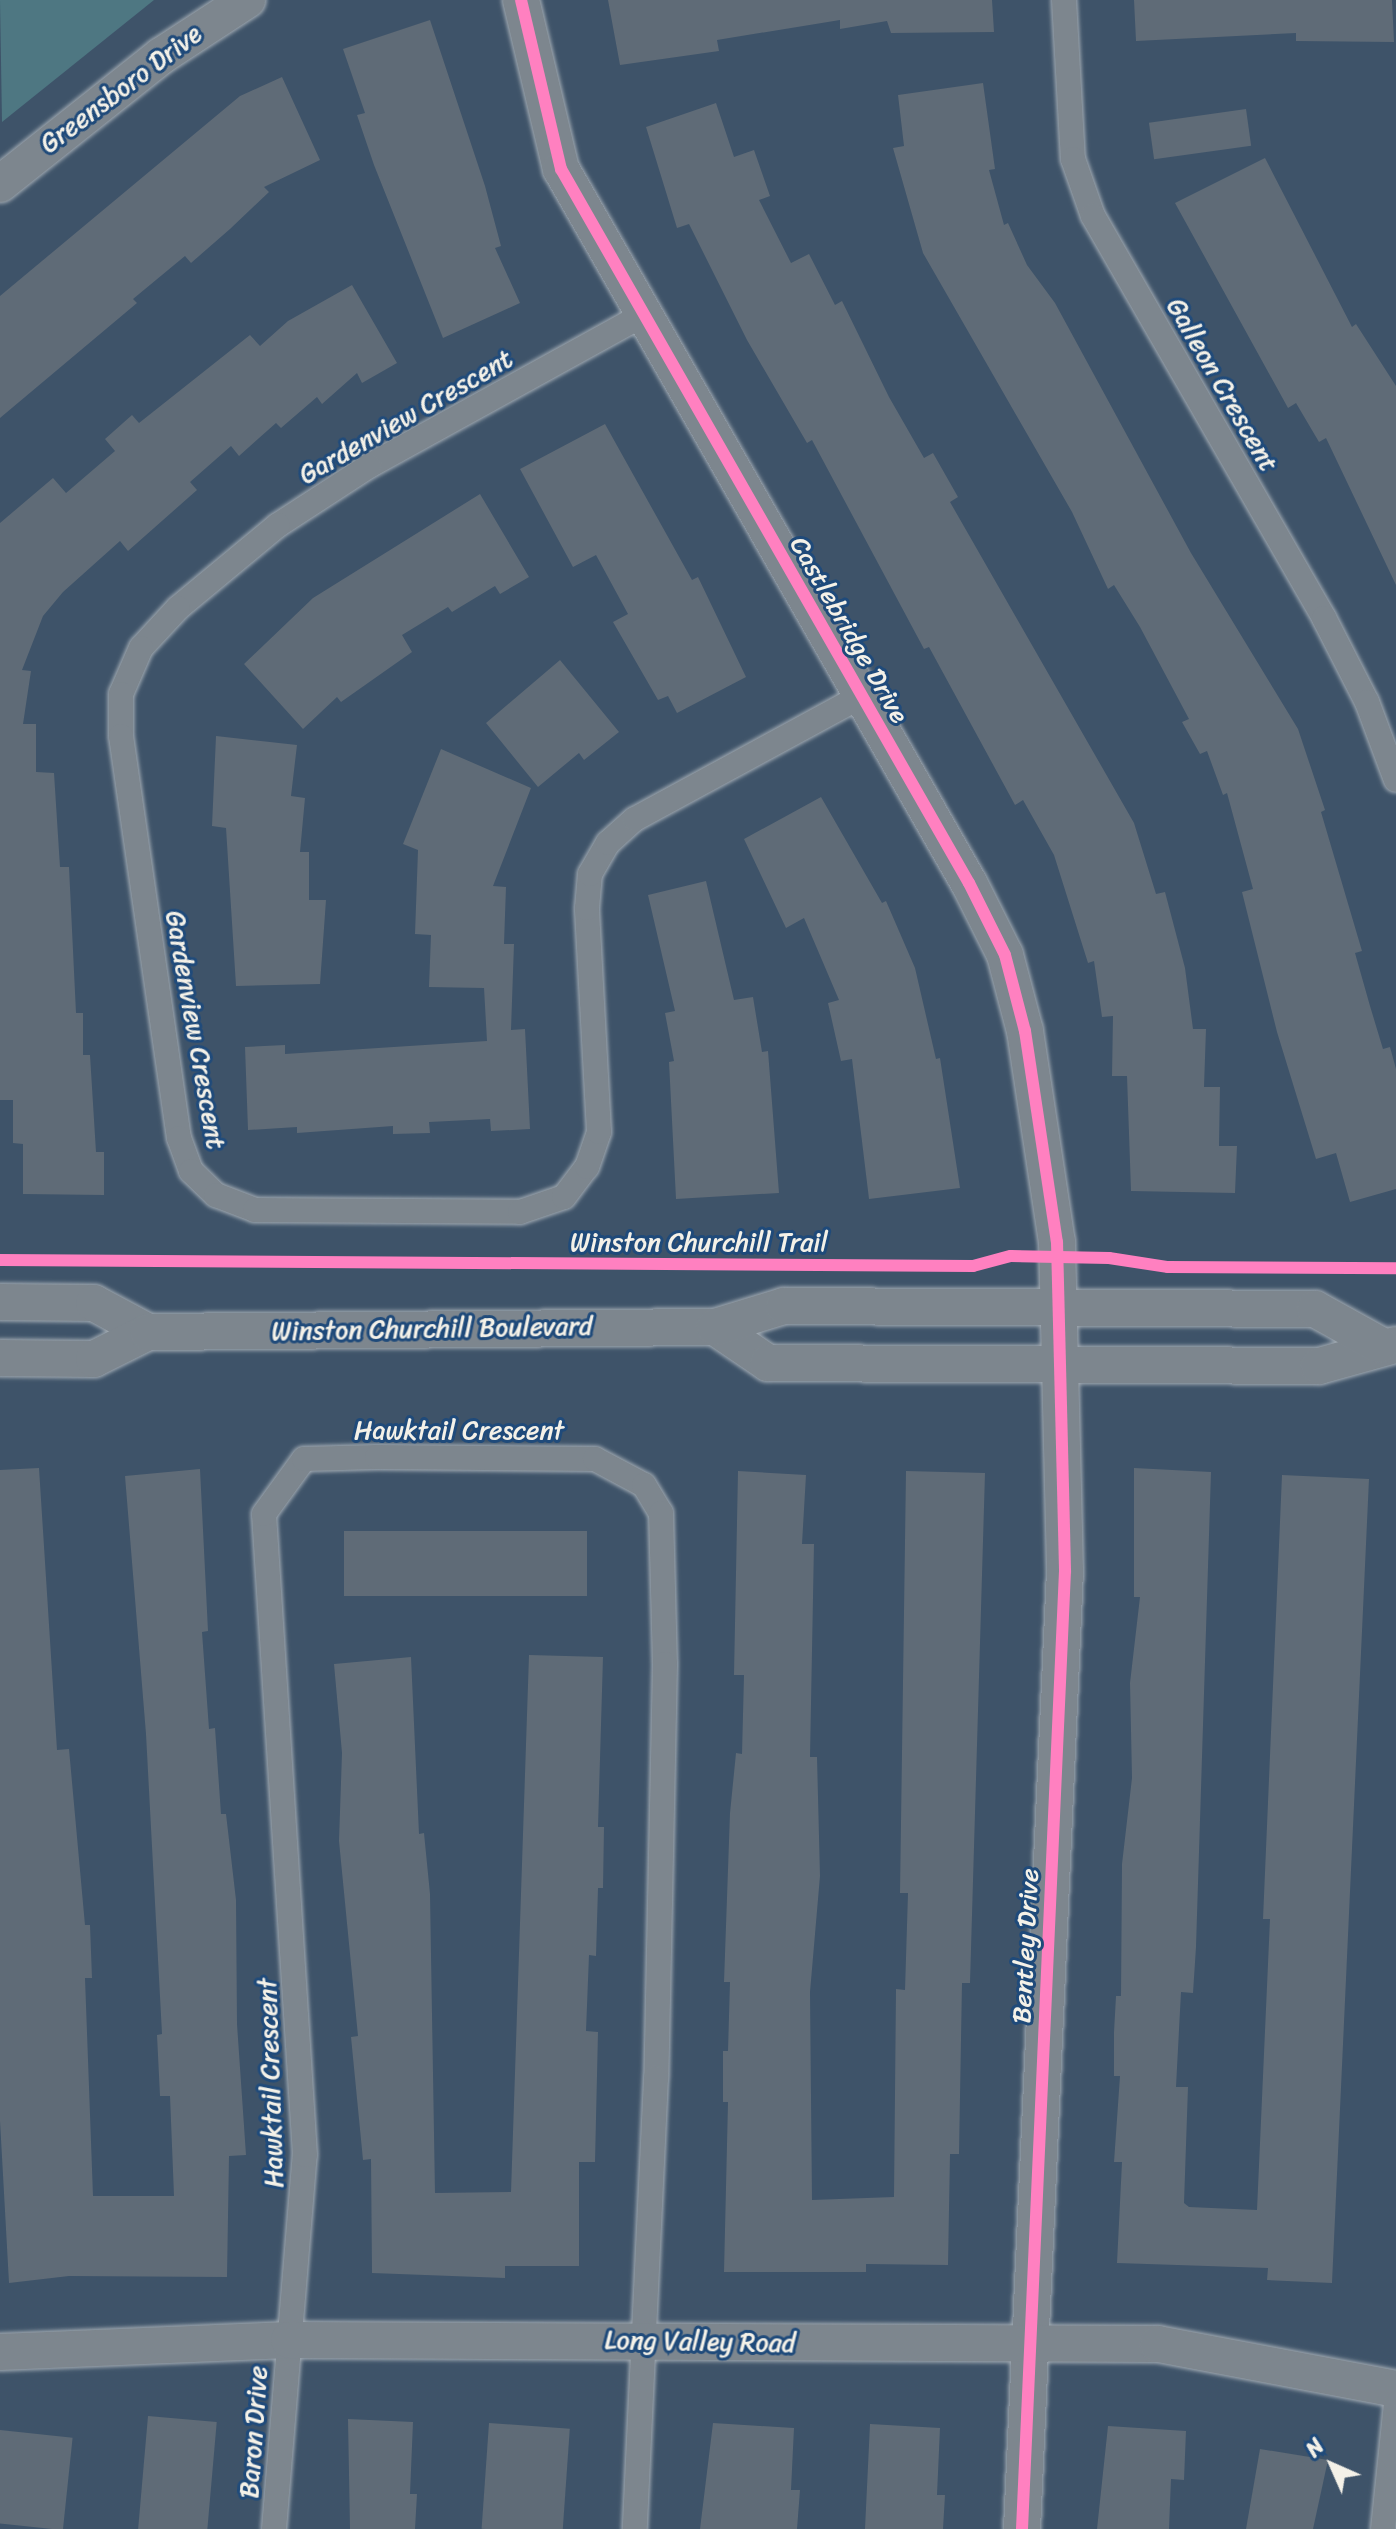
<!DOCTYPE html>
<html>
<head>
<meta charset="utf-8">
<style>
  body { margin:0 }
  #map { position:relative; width:1396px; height:2529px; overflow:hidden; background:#3e5369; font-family:Sriracha,sans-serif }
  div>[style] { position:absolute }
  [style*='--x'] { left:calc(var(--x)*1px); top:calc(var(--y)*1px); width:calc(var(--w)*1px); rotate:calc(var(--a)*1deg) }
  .green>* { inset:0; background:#4e7782 }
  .building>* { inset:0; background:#5f6b77; transform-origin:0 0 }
  .roads { filter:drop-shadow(0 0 2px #a0a9b1) drop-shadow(0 0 2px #a0a9b1) }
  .street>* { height:24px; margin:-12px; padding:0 12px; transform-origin:12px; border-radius:12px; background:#7d868e }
  .secondary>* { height:36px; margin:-18px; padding:0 18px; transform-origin:18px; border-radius:18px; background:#7d868e }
  .cycleway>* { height:12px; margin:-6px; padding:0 6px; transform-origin:6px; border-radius:6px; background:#ff80c0 }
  span { translate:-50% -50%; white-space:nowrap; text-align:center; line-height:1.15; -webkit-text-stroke:6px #1f4a7a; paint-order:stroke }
  .street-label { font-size:26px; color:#f4f1e8 }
  .north { position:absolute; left:1292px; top:2425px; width:80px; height:80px; -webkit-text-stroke:6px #1f4a7a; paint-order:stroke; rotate:315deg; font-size:22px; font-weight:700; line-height:32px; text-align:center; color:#f4f1e8 }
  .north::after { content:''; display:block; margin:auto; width:28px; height:36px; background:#f4f1e8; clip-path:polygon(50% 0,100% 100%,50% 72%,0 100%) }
</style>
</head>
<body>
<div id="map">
  <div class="green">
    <div style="clip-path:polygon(0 0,154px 0,2px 122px)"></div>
  </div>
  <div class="building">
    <div style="clip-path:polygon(608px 0,992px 0,994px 32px,891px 33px,887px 21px,840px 29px,840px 20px,717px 40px,719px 51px,620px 65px)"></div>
    <div style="clip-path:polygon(1134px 0,1392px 0,1394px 42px,1296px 41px,1296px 33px,1136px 41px)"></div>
    <div style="clip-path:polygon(430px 20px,485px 186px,501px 246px,495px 248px,520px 303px,443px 338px,374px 165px,357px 115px,365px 113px,343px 49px)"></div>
    <div style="clip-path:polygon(282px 77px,320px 160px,264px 187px,269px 192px,230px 229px,191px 263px,185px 256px,133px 299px,137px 303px,0 418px,0 296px,240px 96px)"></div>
    <div style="clip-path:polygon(983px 83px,995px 169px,989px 170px,1004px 225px,1008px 223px,1027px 265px,1055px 303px,1191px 553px,1298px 729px,1325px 810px,1321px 812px,1362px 951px,1355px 953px,1370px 1006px,1383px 1049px,1390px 1047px,1396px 1069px,1396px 1189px,1350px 1202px,1336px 1153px,1316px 1159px,1277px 1032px,1242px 892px,1253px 889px,1227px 793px,1223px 795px,1207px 751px,1200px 754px,1182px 722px,1189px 719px,1140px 627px,1114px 585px,1108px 589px,1072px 512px,923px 253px,893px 148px,904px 146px,898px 95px)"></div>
    <div style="clip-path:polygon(716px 103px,734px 157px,754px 150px,770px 196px,759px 200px,791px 263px,809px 254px,835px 305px,842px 301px,889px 397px,924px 458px,933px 453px,958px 497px,950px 502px,1134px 823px,1156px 894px,1165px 892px,1185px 968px,1193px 1029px,1206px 1029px,1204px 1087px,1220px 1087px,1219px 1146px,1237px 1146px,1235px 1193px,1131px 1191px,1127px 1076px,1112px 1076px,1113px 1016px,1102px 1017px,1094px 961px,1088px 963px,1054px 855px,1023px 800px,1015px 805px,929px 647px,924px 649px,812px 440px,807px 443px,747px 340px,689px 224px,677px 228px,646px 127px)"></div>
    <div style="left:1246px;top:109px;width:37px;height:98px;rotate:82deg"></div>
    <div style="clip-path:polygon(1265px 158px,1352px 327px,1356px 324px,1396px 386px,1396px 585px,1326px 438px,1319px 442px,1296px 403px,1288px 408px,1175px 203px)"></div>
    <div style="clip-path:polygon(352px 285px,397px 363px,362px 383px,357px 373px,322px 404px,317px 397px,281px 428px,276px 423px,239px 456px,231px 446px,190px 482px,197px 490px,128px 551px,120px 541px,63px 592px,43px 616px,22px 670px,31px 671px,23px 724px,36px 724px,36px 772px,54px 773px,60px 867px,69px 867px,76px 1013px,83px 1013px,83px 1055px,90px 1055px,96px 1152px,104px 1152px,104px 1195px,23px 1194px,23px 1144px,13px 1143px,13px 1100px,0 1100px,0 523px,53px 478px,66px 493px,115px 451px,105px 439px,132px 415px,139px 423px,250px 335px,260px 346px,288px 321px)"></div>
    <div style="clip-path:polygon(605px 424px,692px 580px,698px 577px,746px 677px,677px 713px,668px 696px,658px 700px,613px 622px,628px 614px,596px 555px,573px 567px,520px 469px)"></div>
    <div style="clip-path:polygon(480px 494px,529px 577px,500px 594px,495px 586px,452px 612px,448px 607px,402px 635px,412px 652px,341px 702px,337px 697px,303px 729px,244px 664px,313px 598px)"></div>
    <div style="clip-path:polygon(560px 660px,619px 732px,584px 760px,579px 753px,538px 787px,486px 723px)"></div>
    <div style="clip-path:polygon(216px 736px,297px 745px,291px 796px,305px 798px,300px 852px,309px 852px,309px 900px,326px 900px,320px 984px,236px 986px,226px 828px,212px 826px)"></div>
    <div style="clip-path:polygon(441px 749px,531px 788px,493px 886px,506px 887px,504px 944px,514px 944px,511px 1030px,525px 1029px,530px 1129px,491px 1131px,490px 1119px,429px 1122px,430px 1133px,393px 1134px,393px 1126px,297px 1133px,297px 1127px,248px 1130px,245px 1047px,285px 1045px,285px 1054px,487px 1041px,484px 988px,429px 987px,431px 935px,415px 934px,418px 850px,403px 844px)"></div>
    <div style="clip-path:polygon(821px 797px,882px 903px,886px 901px,915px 968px,936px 1059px,940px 1058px,960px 1188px,869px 1199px,852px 1059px,841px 1061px,828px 1003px,839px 1000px,804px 918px,786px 928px,744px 839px)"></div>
    <div style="clip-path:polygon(706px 881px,734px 1000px,753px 997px,762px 1052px,768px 1051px,779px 1193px,676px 1199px,669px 1062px,674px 1061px,665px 1013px,675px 1011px,648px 895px)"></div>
    <div style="clip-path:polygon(39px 1468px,57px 1750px,69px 1749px,85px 1925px,90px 1925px,92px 1978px,85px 1978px,93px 2196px,174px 2196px,170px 2096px,160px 2096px,157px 2035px,162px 2034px,146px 1734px,125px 1476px,200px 1469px,208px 1631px,202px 1632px,209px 1729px,215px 1728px,221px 1814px,226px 1814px,236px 1900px,237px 2024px,246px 2155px,229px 2156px,227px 2277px,69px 2276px,9px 2283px,0 2121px,0 1470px)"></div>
    <div style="clip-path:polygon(1134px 1468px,1211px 1472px,1196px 1947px,1193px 1993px,1181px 1992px,1176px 2087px,1188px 2087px,1184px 2203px,1189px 2207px,1257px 2210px,1270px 1919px,1263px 1919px,1282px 1475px,1369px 1479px,1332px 2283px,1267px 2280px,1268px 2268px,1117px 2263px,1122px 2162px,1114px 2162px,1120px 2076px,1114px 2076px,1114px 2032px,1116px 1996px,1121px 1996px,1122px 1864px,1132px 1778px,1130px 1683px,1140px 1597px,1134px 1597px)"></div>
    <div style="clip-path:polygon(738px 1471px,806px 1475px,802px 1544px,814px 1544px,810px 1757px,817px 1757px,820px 1876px,810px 1992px,812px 2200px,894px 2197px,896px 1989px,905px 1990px,908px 1893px,900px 1893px,906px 1471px,985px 1473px,970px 1983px,962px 1983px,959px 2154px,950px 2154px,948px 2265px,866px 2264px,866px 2272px,724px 2272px,728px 2102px,723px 2102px,723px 2051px,728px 2051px,730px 1982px,724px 1982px,730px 1813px,736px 1753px,742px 1754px,744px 1675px,734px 1675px)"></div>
    <div style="left:344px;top:1531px;width:243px;height:65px"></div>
    <div style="clip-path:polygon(529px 1655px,603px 1657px,598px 1827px,604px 1827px,603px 1888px,598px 1888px,596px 1956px,589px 1955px,586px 2031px,598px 2032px,595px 2162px,579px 2162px,579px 2266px,505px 2266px,505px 2278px,372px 2273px,371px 2159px,363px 2160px,351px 2037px,358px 2036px,339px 1841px,342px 1753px,334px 1664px,411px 1657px,419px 1834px,424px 1833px,430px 1894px,435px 2193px,511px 2192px)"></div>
    <div style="left:148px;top:2416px;width:69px;height:114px;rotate:5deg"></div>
    <div style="clip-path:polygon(348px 2419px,413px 2422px,410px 2494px,417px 2494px,415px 2529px,350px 2529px)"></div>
    <div style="left:489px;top:2423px;width:81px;height:106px;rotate:4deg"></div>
    <div style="clip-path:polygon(713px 2423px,794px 2428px,791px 2490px,800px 2490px,797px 2529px,700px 2529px)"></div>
    <div style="clip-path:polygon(870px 2424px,940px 2428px,937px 2495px,945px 2495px,943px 2529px,865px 2529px)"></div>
    <div style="clip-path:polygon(1108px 2426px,1186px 2431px,1184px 2480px,1171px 2479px,1169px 2529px,1097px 2529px)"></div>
    <div style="left:0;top:2430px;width:73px;height:93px;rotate:6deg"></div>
    <div style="clip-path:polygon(1260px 2449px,1328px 2460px,1313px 2529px,1246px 2529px)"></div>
  </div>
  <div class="roads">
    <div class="street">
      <div style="--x:1064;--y:0;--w:159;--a:86.8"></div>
      <div style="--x:1073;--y:159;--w:60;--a:70.7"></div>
      <div style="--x:1093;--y:216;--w:464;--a:60.1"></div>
      <div style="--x:1324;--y:618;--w:94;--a:62.9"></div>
      <div style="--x:1367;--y:702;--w:83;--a:69.6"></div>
      <div style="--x:641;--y:316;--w:311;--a:151.1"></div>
      <div style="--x:369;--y:466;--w:108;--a:147"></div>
      <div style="--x:278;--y:525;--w:130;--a:140.3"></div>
      <div style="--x:178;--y:608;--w:54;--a:132.8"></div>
      <div style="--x:141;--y:648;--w:50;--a:113.5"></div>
      <div style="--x:121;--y:694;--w:42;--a:90"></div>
      <div style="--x:121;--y:736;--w:406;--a:81.8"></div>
      <div style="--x:179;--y:1138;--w:35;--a:70"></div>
      <div style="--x:191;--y:1171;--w:35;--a:44"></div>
      <div style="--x:216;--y:1195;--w:42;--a:21"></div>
      <div style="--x:255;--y:1210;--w:265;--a:0.4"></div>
      <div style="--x:520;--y:1212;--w:46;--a:-18.8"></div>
      <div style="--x:564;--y:1197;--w:38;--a:-53"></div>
      <div style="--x:587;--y:1167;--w:37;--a:-71"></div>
      <div style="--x:599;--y:1132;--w:224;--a:-93.1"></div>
      <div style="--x:587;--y:908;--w:34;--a:-85"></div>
      <div style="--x:590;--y:874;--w:36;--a:-60"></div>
      <div style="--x:608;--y:843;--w:36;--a:-42"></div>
      <div style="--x:635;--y:819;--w:258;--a:-28.5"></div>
      <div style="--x:274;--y:2529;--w:375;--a:-85.3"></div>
      <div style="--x:305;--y:2155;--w:642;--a:-93.66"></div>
      <div style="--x:264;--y:1514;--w:68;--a:-54"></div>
      <div style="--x:304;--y:1459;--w:73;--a:-1.6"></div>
      <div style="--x:377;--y:1457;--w:218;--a:0.5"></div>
      <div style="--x:595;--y:1459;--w:55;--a:28"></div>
      <div style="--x:644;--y:1485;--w:33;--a:59"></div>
      <div style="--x:661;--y:1513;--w:151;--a:88.5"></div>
      <div style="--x:665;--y:1664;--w:414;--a:91.2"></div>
      <div style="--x:656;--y:2078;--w:451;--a:92.7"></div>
      <div style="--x:1383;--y:2529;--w:127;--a:-84.1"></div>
    </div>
    <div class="secondary">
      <div style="--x:521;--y:0;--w:174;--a:76.7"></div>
      <div style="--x:561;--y:169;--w:822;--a:60.26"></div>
      <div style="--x:969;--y:883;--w:80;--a:63.4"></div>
      <div style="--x:1005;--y:955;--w:79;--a:75.3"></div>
      <div style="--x:1025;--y:1031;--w:213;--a:81.4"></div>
      <div style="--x:1057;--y:1242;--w:329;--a:88.6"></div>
      <div style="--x:1065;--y:1571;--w:959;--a:92.57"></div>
      <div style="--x:0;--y:184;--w:206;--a:-38.5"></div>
      <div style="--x:161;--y:56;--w:103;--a:-33.1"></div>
      <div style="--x:0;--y:1302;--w:94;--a:0.6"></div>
      <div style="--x:94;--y:1303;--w:61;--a:28.2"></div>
      <div style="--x:715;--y:1327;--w:64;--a:34.2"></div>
      <div style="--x:768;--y:1363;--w:551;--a:0.31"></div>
      <div style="--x:1319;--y:1366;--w:79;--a:-15.4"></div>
      <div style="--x:0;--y:1358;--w:94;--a:0.6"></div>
      <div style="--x:94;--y:1359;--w:60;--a:-26.6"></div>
      <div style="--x:148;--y:1332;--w:567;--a:-0.51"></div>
      <div style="--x:715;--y:1327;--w:72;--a:-16.9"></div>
      <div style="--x:784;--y:1306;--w:531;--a:0.32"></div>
      <div style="--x:1315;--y:1309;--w:74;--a:29"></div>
      <div style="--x:0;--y:2352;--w:289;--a:-2.4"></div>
      <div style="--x:289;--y:2340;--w:869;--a:0.26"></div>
      <div style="--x:1158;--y:2344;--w:242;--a:10.7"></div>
    </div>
  </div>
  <div class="cycleway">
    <div style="--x:521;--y:0;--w:174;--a:76.7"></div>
    <div style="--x:561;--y:169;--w:822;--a:60.26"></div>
    <div style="--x:969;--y:883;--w:80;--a:63.4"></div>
    <div style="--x:1005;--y:955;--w:79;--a:75.3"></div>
    <div style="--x:1025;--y:1031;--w:213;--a:81.4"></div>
    <div style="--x:1057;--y:1242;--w:329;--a:88.6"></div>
    <div style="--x:1065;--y:1571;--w:959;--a:92.57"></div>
    <div style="--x:0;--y:1260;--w:973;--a:0.35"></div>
    <div style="--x:973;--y:1266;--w:39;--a:-15"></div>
    <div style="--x:1011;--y:1256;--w:98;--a:1.2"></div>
    <div style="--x:1109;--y:1258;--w:60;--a:8.7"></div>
    <div style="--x:1168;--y:1267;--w:228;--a:0.3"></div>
  </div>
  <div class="street-label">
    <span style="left:121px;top:89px;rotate:-37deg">Greensboro Drive</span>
    <span style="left:1222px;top:385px;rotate:60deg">Galleon Crescent</span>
    <span style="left:406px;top:417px;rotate:-30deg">Gardenview Crescent</span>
    <span style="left:849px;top:630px;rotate:60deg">Castlebridge Drive</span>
    <span style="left:195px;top:1030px;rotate:80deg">Gardenview Crescent</span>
    <span style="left:699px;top:1243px">Winston Churchill Trail</span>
    <span style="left:432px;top:1329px;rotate:-1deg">Winston Churchill Boulevard</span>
    <span style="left:459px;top:1431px">Hawktail Crescent</span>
    <span style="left:1026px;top:1946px;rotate:-87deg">Bentley Drive</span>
    <span style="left:271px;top:2083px;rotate:-92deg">Hawktail Crescent</span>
    <span style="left:700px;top:2342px;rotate:1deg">Long Valley Road</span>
    <span style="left:254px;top:2432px;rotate:-86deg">Baron Drive</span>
  </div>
  <div class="north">N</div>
</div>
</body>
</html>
